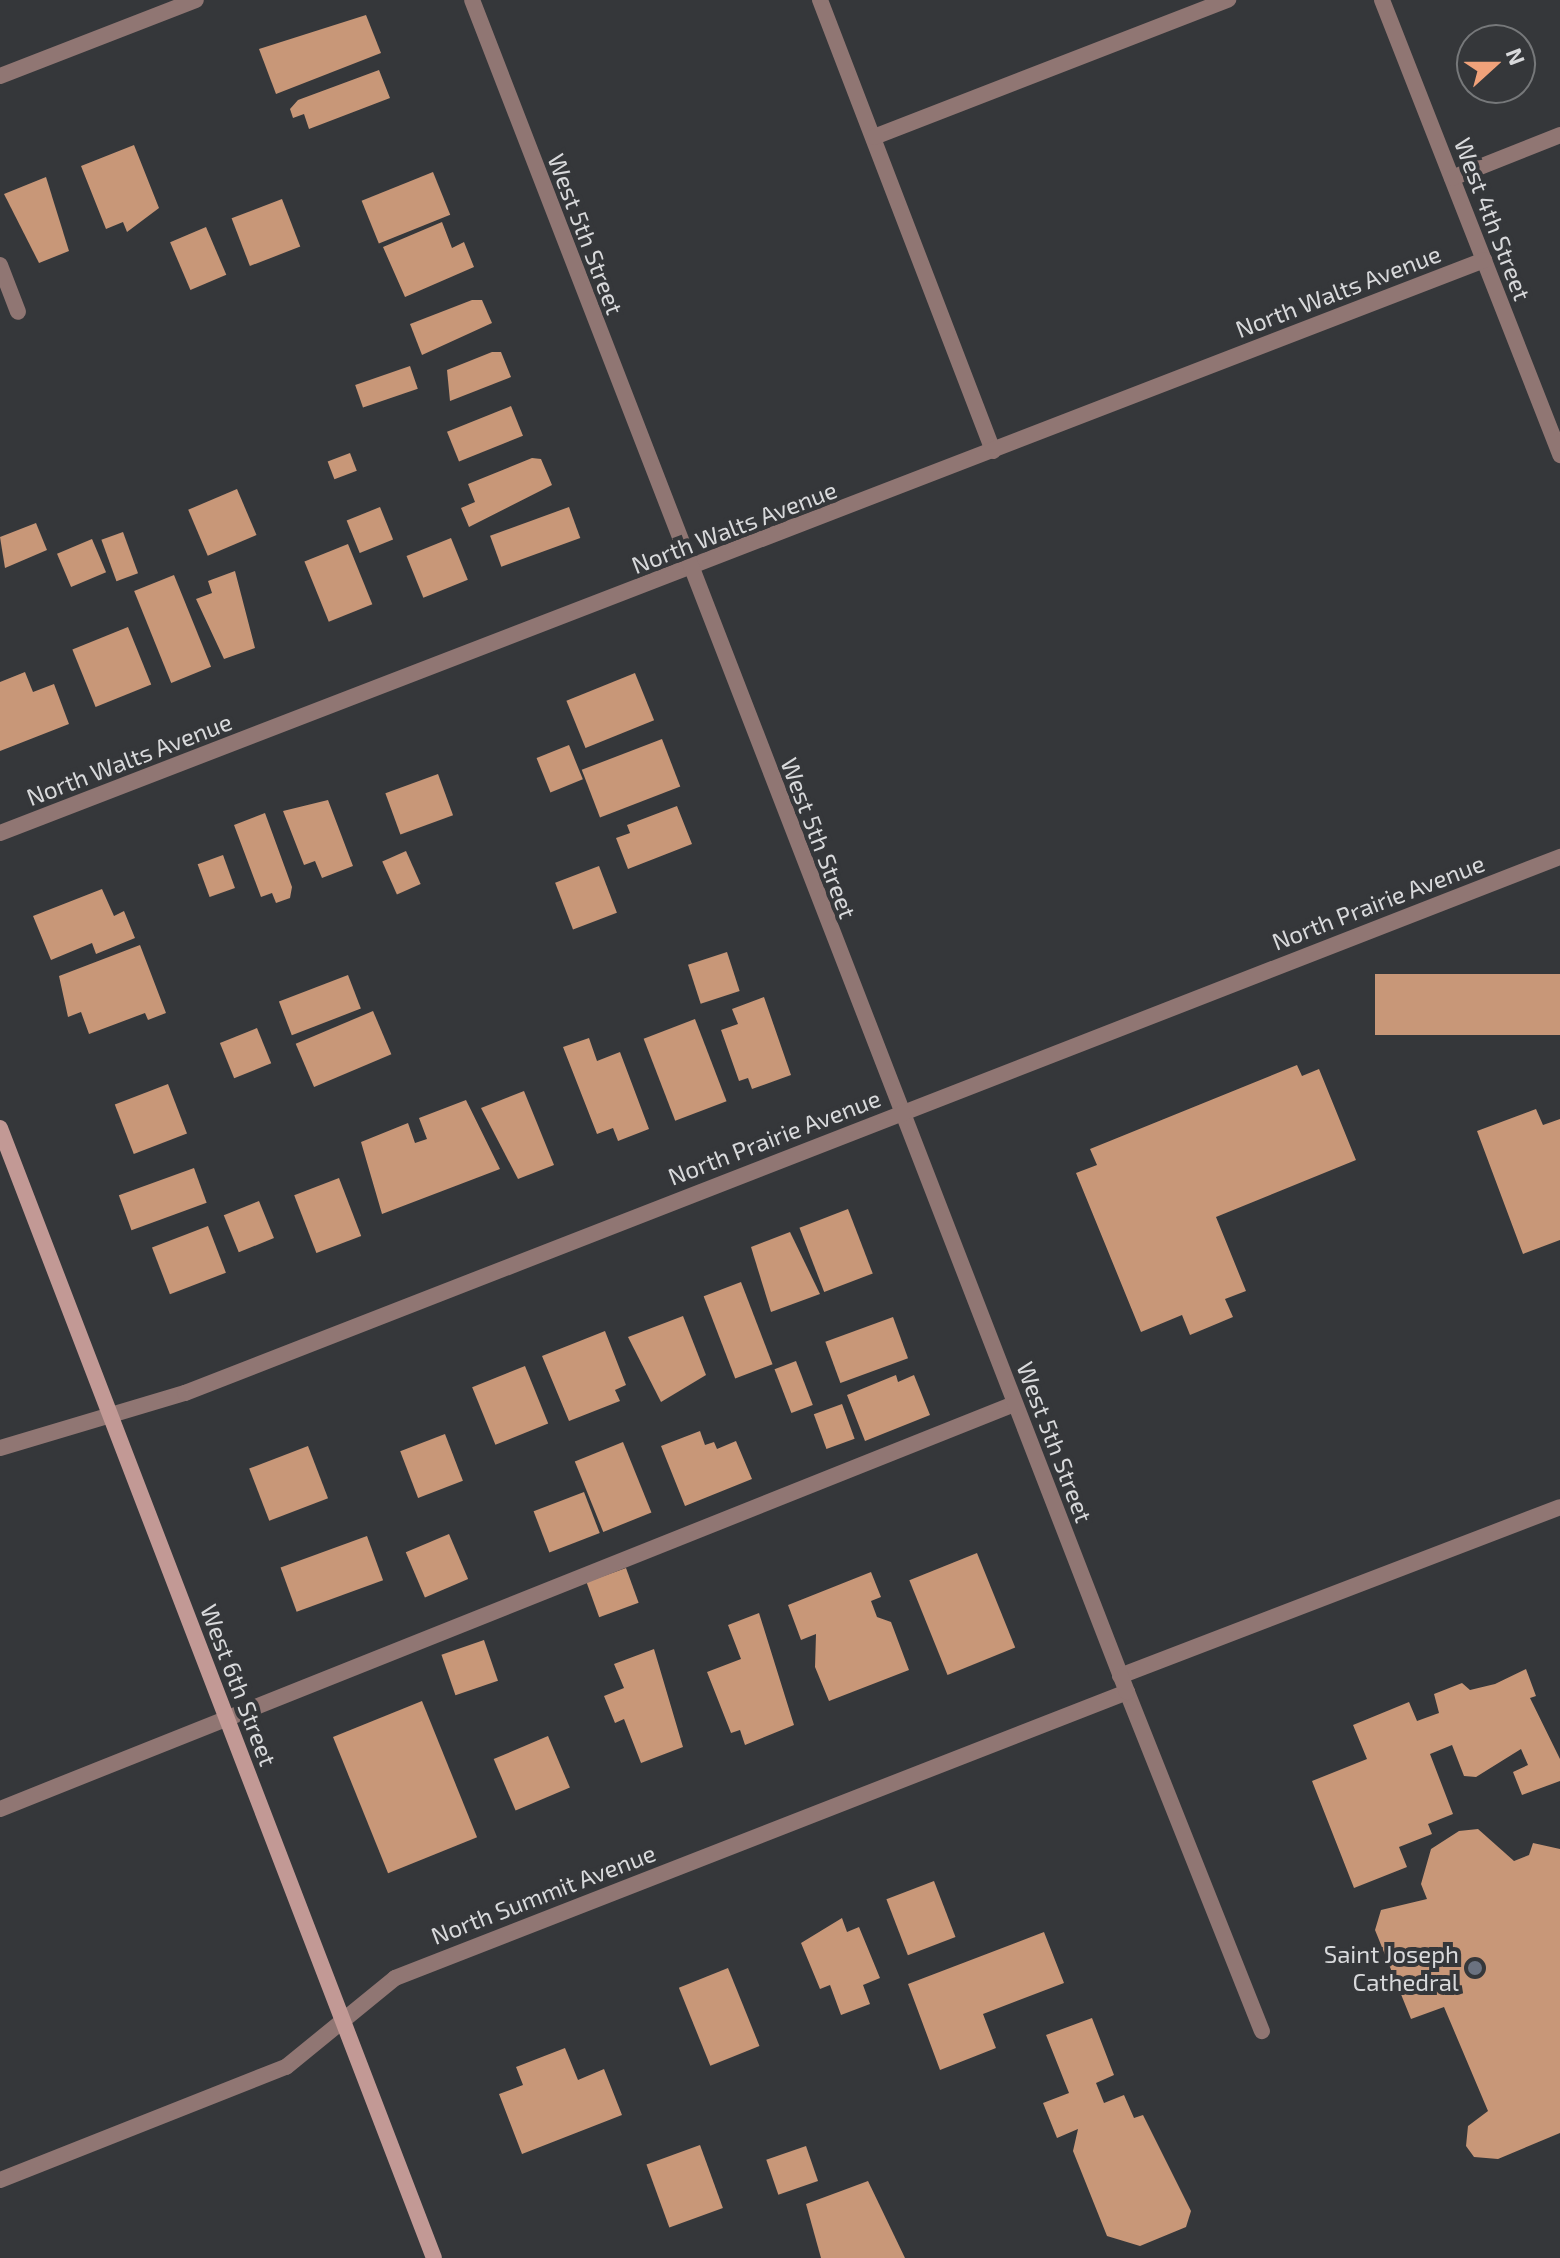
<!DOCTYPE html>
<html>
<head>
<meta charset="utf-8">
<style>
  body { margin:0 }
  #map { position:relative; width:1560px; height:2258px; overflow:hidden; background:#35373a; font-family:"Exo 2",sans-serif }
  div>[style] { position:absolute }
  [style*='--x'] { left:calc(var(--x)*1px); top:calc(var(--y)*1px); width:calc(var(--w)*1px); rotate:calc(var(--a)*1deg) }
  .building>* { inset:0; background:#c89778; transform-origin:0 0 }
  .service>* { height:16px; margin:-8px; padding:0 8px; transform-origin:8px; border-radius:8px; background:#907673 }
  .minor>* { height:16px; margin:-8px; padding:0 8px; transform-origin:8px; border-radius:8px; background:#907673 }
  .tertiary>* { height:16px; margin:-8px; padding:0 8px; transform-origin:8px; border-radius:8px; background:#907673 }
  .secondary>* { height:16px; margin:-8px; padding:0 8px; transform-origin:8px; border-radius:8px; background:#c29995 }
  .dots>* { width:22px; height:22px; translate:-50% -50%; box-sizing:border-box; border:4px solid #35373a; border-radius:50% }
  span { translate:-50% -50%; white-space:nowrap; text-align:center; line-height:1.15; -webkit-text-stroke:8px #35373a; paint-order:stroke }
  .street-label { font-size:24px; color:#d8d9db }
  .poi-label { font-size:24px; color:#d8d9db }
  .right { translate:-100% -50%; text-align:right }
  .north { position:absolute; left:1456px; top:24px; width:80px; height:80px; box-sizing:border-box; background:#35373a; border:2px solid #76787a; border-radius:50%; rotate:69deg; font-size:22px; font-weight:700; line-height:32px; text-align:center; color:#d8d9db }
  .north::after { content:''; display:block; margin:auto; width:28px; height:36px; background:#f0a27a; clip-path:polygon(50% 0,100% 100%,50% 72%,0 100%) }
</style>
</head>
<body>
<div id="map">
  <div class="building">
    <div style="clip-path:polygon(366px 15px,381px 53px,276px 94px,259px 49px)"></div>
    <div style="clip-path:polygon(379px 70px,390px 98px,309px 129px,304px 114px,293px 118px,290px 109px,298px 100px)"></div>
    <div style="clip-path:polygon(134px 145px,159px 208px,127px 232px,123px 222px,106px 229px,81px 166px)"></div>
    <div style="left:433px;top:172px;width:46px;height:77px;rotate:68deg"></div>
    <div style="clip-path:polygon(46px 177px,69px 251px,39px 263px,4px 194px)"></div>
    <div style="left:282px;top:199px;width:51px;height:54px;rotate:69deg"></div>
    <div style="clip-path:polygon(442px 222px,452px 248px,464px 242px,474px 267px,405px 297px,383px 247px)"></div>
    <div style="left:206px;top:227px;width:52px;height:39px;rotate:67deg"></div>
    <div style="clip-path:polygon(472px 300px,482px 300px,492px 323px,422px 355px,410px 324px)"></div>
    <div style="clip-path:polygon(492px 352px,501px 352px,511px 377px,450px 401px,447px 370px)"></div>
    <div style="left:410px;top:366px;width:24px;height:58px;rotate:71deg"></div>
    <div style="left:511px;top:406px;width:32px;height:69px;rotate:68deg"></div>
    <div style="left:350px;top:453px;width:19px;height:24px;rotate:69deg"></div>
    <div style="clip-path:polygon(532px 458px,541px 459px,552px 485px,469px 527px,461px 508px,475px 502px,468px 484px)"></div>
    <div style="left:237px;top:489px;width:50px;height:53px;rotate:67deg"></div>
    <div style="left:380px;top:507px;width:35px;height:36px;rotate:68deg"></div>
    <div style="left:569px;top:507px;width:33px;height:84px;rotate:70deg"></div>
    <div style="clip-path:polygon(36px 523px,47px 550px,5px 568px,0 537px)"></div>
    <div style="left:123px;top:532px;width:44px;height:23px;rotate:70deg"></div>
    <div style="left:451px;top:538px;width:45px;height:48px;rotate:68deg"></div>
    <div style="left:92px;top:539px;width:36px;height:38px;rotate:67deg"></div>
    <div style="left:348px;top:544px;width:65px;height:47px;rotate:68deg"></div>
    <div style="clip-path:polygon(235px 571px,255px 648px,224px 659px,196px 599px,212px 593px,208px 581px)"></div>
    <div style="left:174px;top:575px;width:99px;height:43px;rotate:68deg"></div>
    <div style="left:128px;top:627px;width:62px;height:60px;rotate:68deg"></div>
    <div style="clip-path:polygon(25px 672px,33px 692px,54px 684px,69px 724px,0 751px,0 682px)"></div>
    <div style="left:635px;top:673px;width:51px;height:74px;rotate:68deg"></div>
    <div style="left:662px;top:739px;width:51px;height:86px;rotate:69deg"></div>
    <div style="left:569px;top:745px;width:37px;height:35px;rotate:68deg"></div>
    <div style="left:438px;top:774px;width:44px;height:56px;rotate:70deg"></div>
    <div style="clip-path:polygon(328px 800px,353px 866px,322px 878px,315px 861px,304px 865px,283px 811px)"></div>
    <div style="clip-path:polygon(677px 806px,692px 844px,628px 869px,616px 838px,630px 833px,627px 825px)"></div>
    <div style="clip-path:polygon(265px 813px,292px 887px,290px 898px,276px 903px,272px 893px,261px 897px,234px 825px)"></div>
    <div style="left:406px;top:851px;width:36px;height:26px;rotate:66deg"></div>
    <div style="left:223px;top:855px;width:35px;height:27px;rotate:70deg"></div>
    <div style="left:599px;top:866px;width:50px;height:47px;rotate:69deg"></div>
    <div style="clip-path:polygon(102px 889px,114px 916px,124px 911px,135px 938px,96px 954px,92px 943px,51px 960px,33px 916px)"></div>
    <div style="clip-path:polygon(140px 945px,166px 1013px,148px 1020px,145px 1013px,89px 1034px,81px 1012px,68px 1017px,59px 976px)"></div>
    <div style="left:727px;top:952px;width:41px;height:41px;rotate:72deg"></div>
    <div style="left:1560px;top:974px;width:61px;height:185px;rotate:90deg"></div>
    <div style="left:348px;top:975px;width:36px;height:74px;rotate:69deg"></div>
    <div style="clip-path:polygon(764px 997px,791px 1075px,752px 1089px,748px 1078px,739px 1081px,721px 1030px,738px 1024px,732px 1009px)"></div>
    <div style="left:373px;top:1011px;width:47px;height:84px;rotate:67deg"></div>
    <div style="left:695px;top:1019px;width:88px;height:55px;rotate:69deg"></div>
    <div style="left:257px;top:1028px;width:38px;height:40px;rotate:68deg"></div>
    <div style="clip-path:polygon(589px 1038px,597px 1061px,620px 1052px,649px 1129px,618px 1141px,613px 1128px,597px 1134px,563px 1047px)"></div>
    <div style="clip-path:polygon(1297px 1065px,1302px 1076px,1319px 1069px,1356px 1160px,1216px 1217px,1246px 1291px,1225px 1299px,1233px 1317px,1190px 1335px,1182px 1315px,1141px 1332px,1076px 1173px,1097px 1165px,1090px 1149px)"></div>
    <div style="left:168px;top:1084px;width:53px;height:57px;rotate:69deg"></div>
    <div style="clip-path:polygon(524px 1091px,554px 1165px,518px 1179px,481px 1108px)"></div>
    <div style="clip-path:polygon(466px 1100px,500px 1169px,382px 1214px,361px 1142px,408px 1123px,415px 1143px,427px 1139px,419px 1118px)"></div>
    <div style="clip-path:polygon(1536px 1109px,1543px 1125px,1560px 1119px,1560px 1240px,1523px 1254px,1477px 1131px)"></div>
    <div style="left:194px;top:1168px;width:37px;height:80px;rotate:70deg"></div>
    <div style="left:339px;top:1178px;width:62px;height:48px;rotate:69deg"></div>
    <div style="left:259px;top:1201px;width:40px;height:38px;rotate:68deg"></div>
    <div style="left:848px;top:1209px;width:69px;height:52px;rotate:69deg"></div>
    <div style="left:208px;top:1226px;width:50px;height:60px;rotate:69deg"></div>
    <div style="clip-path:polygon(790px 1232px,820px 1294px,771px 1312px,751px 1247px)"></div>
    <div style="left:741px;top:1282px;width:88px;height:40px;rotate:69deg"></div>
    <div style="clip-path:polygon(683px 1316px,706px 1375px,661px 1402px,628px 1337px)"></div>
    <div style="left:893px;top:1317px;width:44px;height:72px;rotate:70deg"></div>
    <div style="clip-path:polygon(605px 1331px,626px 1385px,615px 1390px,620px 1401px,569px 1421px,542px 1356px)"></div>
    <div style="left:796px;top:1361px;width:47px;height:23px;rotate:69deg"></div>
    <div style="left:525px;top:1366px;width:62px;height:57px;rotate:68deg"></div>
    <div style="clip-path:polygon(896px 1375px,898px 1382px,914px 1375px,930px 1415px,865px 1441px,847px 1395px)"></div>
    <div style="left:842px;top:1404px;width:37px;height:30px;rotate:70deg"></div>
    <div style="clip-path:polygon(700px 1431px,705px 1445px,714px 1442px,717px 1449px,736px 1441px,752px 1479px,685px 1506px,661px 1446px)"></div>
    <div style="left:445px;top:1434px;width:50px;height:48px;rotate:69deg"></div>
    <div style="left:623px;top:1442px;width:76px;height:52px;rotate:68deg"></div>
    <div style="left:308px;top:1446px;width:56px;height:63px;rotate:69deg"></div>
    <div style="left:584px;top:1492px;width:44px;height:54px;rotate:69deg"></div>
    <div style="left:449px;top:1534px;width:49px;height:47px;rotate:67deg"></div>
    <div style="left:367px;top:1536px;width:47px;height:92px;rotate:70deg"></div>
    <div style="left:977px;top:1553px;width:102px;height:73px;rotate:68deg"></div>
    <div style="left:626px;top:1568px;width:37px;height:42px;rotate:70deg"></div>
    <div style="clip-path:polygon(871px 1572px,881px 1597px,871px 1601px,877px 1617px,891px 1622px,909px 1670px,829px 1701px,815px 1667px,816px 1634px,801px 1640px,788px 1605px)"></div>
    <div style="clip-path:polygon(759px 1613px,794px 1725px,745px 1745px,740px 1730px,731px 1733px,707px 1672px,741px 1659px,728px 1625px)"></div>
    <div style="left:484px;top:1640px;width:43px;height:45px;rotate:71deg"></div>
    <div style="clip-path:polygon(654px 1649px,683px 1747px,641px 1763px,624px 1719px,615px 1723px,604px 1696px,624px 1688px,614px 1664px)"></div>
    <div style="clip-path:polygon(1526px 1669px,1536px 1696px,1530px 1698px,1560px 1759px,1560px 1781px,1522px 1795px,1513px 1772px,1528px 1765px,1521px 1749px,1476px 1777px,1464px 1776px,1452px 1745px,1430px 1754px,1453px 1814px,1428px 1824px,1432px 1834px,1399px 1847px,1407px 1867px,1354px 1888px,1312px 1781px,1367px 1759px,1353px 1725px,1409px 1702px,1417px 1721px,1439px 1713px,1434px 1694px,1462px 1683px,1470px 1690px,1495px 1684px)"></div>
    <div style="left:422px;top:1701px;width:147px;height:96px;rotate:68deg"></div>
    <div style="left:548px;top:1736px;width:56px;height:59px;rotate:67deg"></div>
    <div style="clip-path:polygon(1478px 1829px,1514px 1861px,1529px 1855px,1533px 1843px,1560px 1849px,1560px 2133px,1498px 2159px,1474px 2157px,1466px 2146px,1468px 2126px,1488px 2111px,1444px 2007px,1411px 2019px,1375px 1930px,1381px 1910px,1427px 1899px,1421px 1884px,1431px 1849px,1459px 1831px)"></div>
    <div style="left:934px;top:1881px;width:60px;height:51px;rotate:69deg"></div>
    <div style="clip-path:polygon(842px 1918px,847px 1932px,859px 1927px,880px 1978px,863px 1985px,870px 2004px,841px 2015px,830px 1985px,820px 1989px,801px 1943px)"></div>
    <div style="clip-path:polygon(1044px 1932px,1064px 1983px,983px 2014px,996px 2048px,940px 2070px,908px 1984px)"></div>
    <div style="left:728px;top:1968px;width:84px;height:53px;rotate:68deg"></div>
    <div style="clip-path:polygon(1092px 2018px,1114px 2075px,1096px 2083px,1104px 2103px,1124px 2095px,1134px 2118px,1143px 2115px,1191px 2211px,1186px 2227px,1140px 2246px,1107px 2236px,1073px 2151px,1078px 2129px,1057px 2138px,1043px 2103px,1069px 2093px,1046px 2035px)"></div>
    <div style="clip-path:polygon(565px 2048px,578px 2080px,604px 2069px,622px 2115px,522px 2154px,499px 2094px,523px 2085px,516px 2067px)"></div>
    <div style="left:700px;top:2145px;width:67px;height:57px;rotate:70deg"></div>
    <div style="left:806px;top:2146px;width:37px;height:42px;rotate:71deg"></div>
    <div style="clip-path:polygon(868px 2181px,905px 2258px,821px 2258px,806px 2204px)"></div>
  </div>
  <div class="service">
    <div style="--x:820;--y:0;--w:483;--a:69"></div>
    <div style="--x:874;--y:137;--w:380;--a:-21.2"></div>
    <div style="--x:0;--y:265;--w:50;--a:69"></div>
    <div style="--x:1120;--y:1676;--w:471;--a:-21"></div>
    <div style="--x:1127;--y:1692;--w:365;--a:68.3"></div>
    <div style="--x:0;--y:1809;--w:1092;--a:-21.77"></div>
  </div>
  <div class="minor">
    <div style="--x:1382;--y:0;--w:489;--a:68.6"></div>
    <div style="--x:0;--y:76;--w:210;--a:-21.2"></div>
    <div style="--x:1452;--y:178;--w:116;--a:-21.7"></div>
    <div style="--x:0;--y:833;--w:1591;--a:-21.11"></div>
    <div style="--x:0;--y:2180;--w:308;--a:-21.6"></div>
    <div style="--x:286;--y:2067;--w:141;--a:-39.2"></div>
    <div style="--x:395;--y:1978;--w:786;--a:-21.34"></div>
    <div style="--x:1127;--y:1692;--w:1814;--a:-111.16"></div>
  </div>
  <div class="tertiary">
    <div style="--x:0;--y:1448;--w:193;--a:-16.6"></div>
    <div style="--x:185;--y:1393;--w:1476;--a:-21.3"></div>
  </div>
  <div class="secondary">
    <div style="--x:0;--y:1128;--w:1210;--a:68.99"></div>
  </div>
  <div class="dots">
    <div style="left:1475px;top:1968px;background:#6b7280"></div>
  </div>
  <div class="street-label">
    <span style="left:1493px;top:219px;rotate:69deg">West 4th Street</span>
    <span style="left:586px;top:234px;rotate:69deg">West 5th Street</span>
    <span style="left:1338px;top:291px;rotate:-21deg">North Walts Avenue</span>
    <span style="left:734px;top:527px;rotate:-21deg">North Walts Avenue</span>
    <span style="left:129px;top:759px;rotate:-21deg">North Walts Avenue</span>
    <span style="left:819px;top:838px;rotate:69deg">West 5th Street</span>
    <span style="left:1378px;top:902px;rotate:-21deg">North Prairie Avenue</span>
    <span style="left:774px;top:1137px;rotate:-21deg">North Prairie Avenue</span>
    <span style="left:1055px;top:1442px;rotate:69deg">West 5th Street</span>
    <span style="left:239px;top:1685px;rotate:69deg">West 6th Street</span>
    <span style="left:543px;top:1894px;rotate:-21deg">North Summit Avenue</span>
  </div>
  <div class="poi-label">
    <span class="right" style="left:1459px;top:1968px">Saint Joseph<br>Cathedral</span>
  </div>
  <div class="north">N</div>
</div>
</body>
</html>
